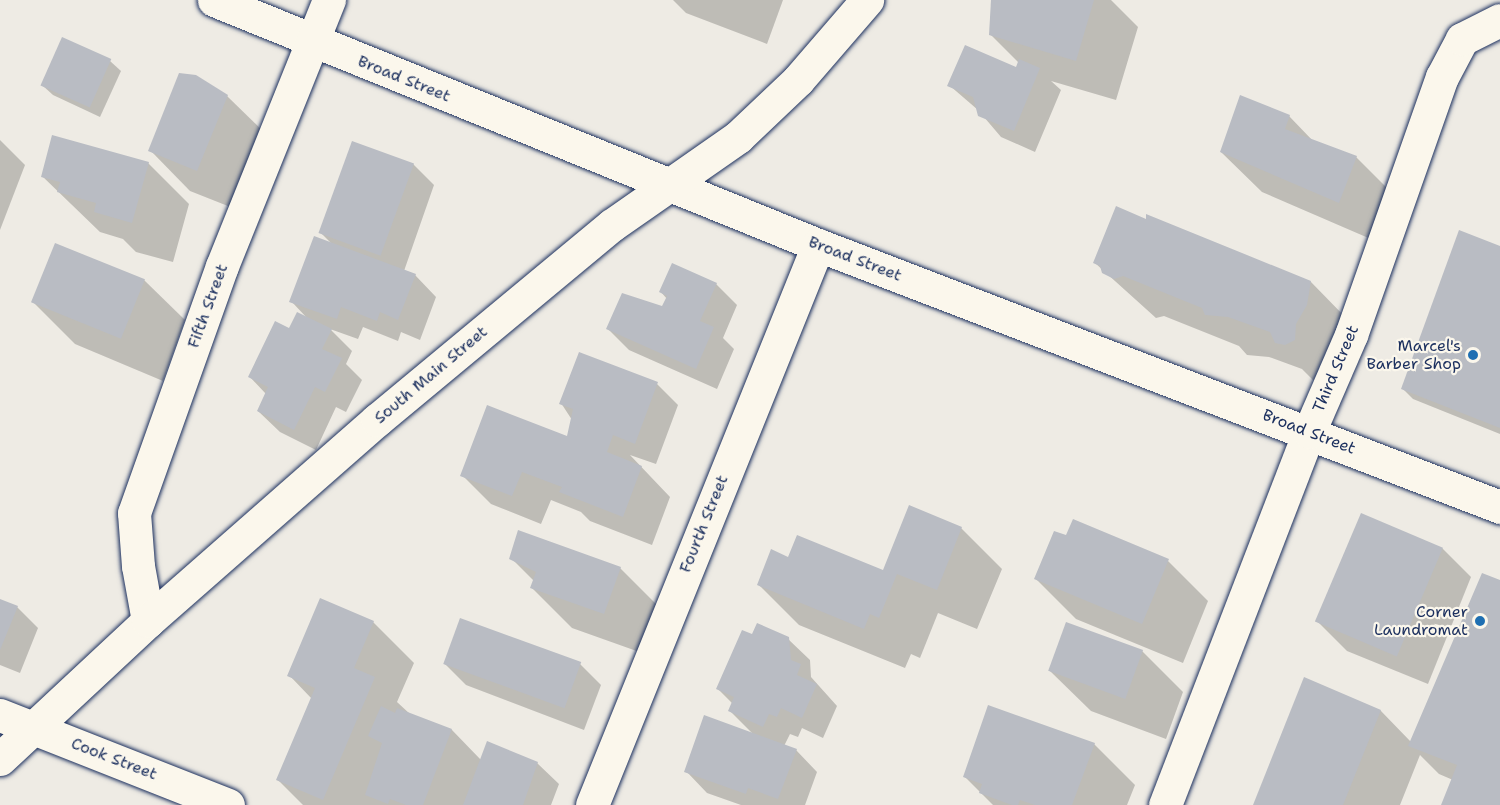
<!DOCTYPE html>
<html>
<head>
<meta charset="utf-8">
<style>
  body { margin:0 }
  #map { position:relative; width:1500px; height:805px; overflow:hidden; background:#eeebe4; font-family:"Shantell Sans",sans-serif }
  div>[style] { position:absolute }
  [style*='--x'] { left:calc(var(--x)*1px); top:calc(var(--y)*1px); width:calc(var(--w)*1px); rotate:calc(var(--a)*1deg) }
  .shadow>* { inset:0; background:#0003 }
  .building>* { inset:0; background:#b9bcc3; transform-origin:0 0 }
  .roads { filter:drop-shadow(0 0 2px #1b2f5e) drop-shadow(0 0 2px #1b2f5e) }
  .minor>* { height:33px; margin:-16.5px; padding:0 16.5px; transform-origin:16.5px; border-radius:16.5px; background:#fbf7ec }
  .dots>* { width:16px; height:16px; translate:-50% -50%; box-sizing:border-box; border:3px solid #fbf7ec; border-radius:50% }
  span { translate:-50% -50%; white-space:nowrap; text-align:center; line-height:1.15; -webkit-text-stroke:4.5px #fbf7ec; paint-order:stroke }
  .street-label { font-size:16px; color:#1b2f5e }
  .poi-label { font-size:16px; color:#1b2f5e }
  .right { translate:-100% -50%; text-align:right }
</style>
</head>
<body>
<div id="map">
  <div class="shadow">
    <div style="clip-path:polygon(673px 0,783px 0,767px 44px,686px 13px)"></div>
    <div style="clip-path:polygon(993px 0,1111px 0,1138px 27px,1116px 100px,1051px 81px,1061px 90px,1035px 152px,1001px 137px,978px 110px,949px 85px,1016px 68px,1019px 63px,990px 34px)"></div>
    <div style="clip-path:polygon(110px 61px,121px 71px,100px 117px,53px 95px,42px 85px)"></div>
    <div style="clip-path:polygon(227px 96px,268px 136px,238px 210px,190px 191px,150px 150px)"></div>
    <div style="clip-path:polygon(1289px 116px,1314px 142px,1356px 157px,1397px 198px,1380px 243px,1262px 192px,1221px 152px)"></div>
    <div style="clip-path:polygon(0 140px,25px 165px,0 230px)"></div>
    <div style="clip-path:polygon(148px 163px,189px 204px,173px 262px,136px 252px,123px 239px,100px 232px,42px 176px)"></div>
    <div style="clip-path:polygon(413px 164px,434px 185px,404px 271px,415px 275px,436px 297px,420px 340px,401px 332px,398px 341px,363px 327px,358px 339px,330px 329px,352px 351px,346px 364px,362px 380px,346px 412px,336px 407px,316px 450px,280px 432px,258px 411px,266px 394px,250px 377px,290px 330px,307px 318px,291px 301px,332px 244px,321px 233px)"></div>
    <div style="clip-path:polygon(1500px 248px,1500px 434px,1413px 399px,1403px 389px)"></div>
    <div style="clip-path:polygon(1095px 263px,1311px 282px,1351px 323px,1327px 385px,1313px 380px,1302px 369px,1269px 357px,1247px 355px,1239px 346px,1164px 316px,1156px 318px)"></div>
    <div style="clip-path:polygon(144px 280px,185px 320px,163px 381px,75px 344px,34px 303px)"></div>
    <div style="clip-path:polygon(716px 284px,737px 305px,723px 338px,734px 349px,717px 389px,629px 350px,608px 329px,663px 308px,667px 299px,661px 292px)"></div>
    <div style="clip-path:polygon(657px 384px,678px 405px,656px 464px,630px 455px,670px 497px,652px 545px,590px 521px,581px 512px,551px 500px,541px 524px,491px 504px,462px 475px,568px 438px,574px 423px,561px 403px)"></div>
    <div style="clip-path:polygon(961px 528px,1002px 569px,977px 629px,938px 613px,920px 658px,911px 654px,905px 668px,799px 625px,758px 584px,789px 559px,884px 572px)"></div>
    <div style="clip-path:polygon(1442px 548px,1471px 577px,1428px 684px,1347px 651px,1318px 622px)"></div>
    <div style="clip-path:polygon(511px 558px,620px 568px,661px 609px,645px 654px,572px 628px,531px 587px,534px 581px)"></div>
    <div style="clip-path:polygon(1168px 561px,1208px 601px,1183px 663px,1076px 619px,1035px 578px)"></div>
    <div style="clip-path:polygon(1483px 575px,1500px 581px,1500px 805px,1443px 805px,1453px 780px,1439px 774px,1420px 755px,1400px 805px,1255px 805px,1305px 679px,1381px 711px,1411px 742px)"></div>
    <div style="clip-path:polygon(0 600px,17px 607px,38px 628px,20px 673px,0 665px)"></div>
    <div style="clip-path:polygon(373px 622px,414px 663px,397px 702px,410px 714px,452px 730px,481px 760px,537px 763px,559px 784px,551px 805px,303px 805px,278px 780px,312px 699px,289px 675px)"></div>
    <div style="clip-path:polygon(752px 636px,788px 639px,810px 660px,811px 677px,837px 706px,823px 738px,802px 728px,798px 737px,790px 734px,784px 746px,796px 750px,817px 772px,805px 805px,741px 805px,707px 793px,686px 771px,754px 735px,730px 711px,733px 704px,718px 689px)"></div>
    <div style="clip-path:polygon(1142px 651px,1183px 692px,1166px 739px,1091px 711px,1050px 671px)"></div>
    <div style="clip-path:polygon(444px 663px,580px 664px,601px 685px,584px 730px,466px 685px)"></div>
    <div style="clip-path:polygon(1094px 744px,1135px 785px,1127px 805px,993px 805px,965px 777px)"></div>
  </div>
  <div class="building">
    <div style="clip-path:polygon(991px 0,1094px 0,1076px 61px,989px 35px)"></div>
    <div style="left:62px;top:37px;width:54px;height:53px;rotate:24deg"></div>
    <div style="clip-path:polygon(965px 45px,1016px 67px,1019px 59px,1040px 68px,1014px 131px,978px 116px,973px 97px,947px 86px)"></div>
    <div style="clip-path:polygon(179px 73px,196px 75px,228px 95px,197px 171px,148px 151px)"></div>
    <div style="clip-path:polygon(1240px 95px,1290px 115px,1285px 129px,1357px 156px,1339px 203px,1220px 152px)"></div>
    <div style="clip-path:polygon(52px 135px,149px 162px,132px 223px,94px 212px,96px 203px,57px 192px,60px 182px,41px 177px)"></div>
    <div style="left:352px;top:141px;width:66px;height:98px;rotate:20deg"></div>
    <div style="clip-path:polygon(1116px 206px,1146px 219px,1146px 214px,1311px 281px,1307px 305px,1296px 324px,1295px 340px,1285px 345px,1275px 343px,1270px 332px,1228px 317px,1205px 315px,1202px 308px,1123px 276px,1114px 279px,1102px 273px,1100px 266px,1093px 263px)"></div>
    <div style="clip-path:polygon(1459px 230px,1500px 246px,1500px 428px,1401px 389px)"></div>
    <div style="clip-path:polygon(314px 236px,416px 274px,398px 320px,380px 312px,377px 321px,341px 307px,337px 319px,289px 302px)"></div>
    <div style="left:55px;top:243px;width:97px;height:64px;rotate:22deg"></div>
    <div style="clip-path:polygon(672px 263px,717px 283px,700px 321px,714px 327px,696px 369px,606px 329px,622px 293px,662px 306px,667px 296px,659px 292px)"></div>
    <div style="clip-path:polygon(297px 312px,332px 329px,322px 349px,342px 358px,325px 392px,315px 387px,294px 430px,257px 411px,268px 387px,248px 377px,275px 321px,289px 328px)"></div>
    <div style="clip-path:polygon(579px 352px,658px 382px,635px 444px,613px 435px,607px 452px,642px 466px,623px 517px,559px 492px,562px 487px,522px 472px,512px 496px,460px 476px,487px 405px,567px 436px,573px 409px,559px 404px)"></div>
    <div style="clip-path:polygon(909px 505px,962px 527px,937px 590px,897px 574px,879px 618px,870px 614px,864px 629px,757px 585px,771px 549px,788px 557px,797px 535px,883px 570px)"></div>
    <div style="left:1361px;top:513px;width:89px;height:118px;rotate:23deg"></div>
    <div style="clip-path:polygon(1073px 519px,1169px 559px,1142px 624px,1034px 579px,1054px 531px,1066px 535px)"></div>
    <div style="clip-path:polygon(518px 530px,621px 567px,604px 614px,530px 588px,536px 572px,509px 559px)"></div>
    <div style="clip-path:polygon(1482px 573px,1500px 580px,1500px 805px,1441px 805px,1457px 765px,1408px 746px)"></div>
    <div style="clip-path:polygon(320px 598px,374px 621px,354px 668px,375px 677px,323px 800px,276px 780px,315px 688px,287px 676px)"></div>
    <div style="clip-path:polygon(0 599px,18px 606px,0 650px)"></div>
    <div style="left:460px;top:618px;width:129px;height:49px;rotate:20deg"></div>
    <div style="left:1066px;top:622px;width:82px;height:52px;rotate:20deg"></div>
    <div style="clip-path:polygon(757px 623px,789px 637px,791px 660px,801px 664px,797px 675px,817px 684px,802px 718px,781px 708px,777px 717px,769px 714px,763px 727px,728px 711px,734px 697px,716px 689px,742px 630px,752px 634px)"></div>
    <div style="clip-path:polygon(1304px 677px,1381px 710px,1343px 805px,1253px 805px)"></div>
    <div style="clip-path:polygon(988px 705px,1095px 743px,1072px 805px,1035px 805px,1020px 800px,1018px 805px,1012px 805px,979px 793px,982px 784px,963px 777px)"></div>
    <div style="clip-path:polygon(381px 706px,395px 713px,397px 708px,452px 729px,423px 805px,406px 805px,390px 799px,388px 804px,365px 795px,382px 743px,368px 736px)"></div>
    <div style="clip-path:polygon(704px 715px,797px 749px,778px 799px,748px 788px,746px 794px,684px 772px)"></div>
    <div style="clip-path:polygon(487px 741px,538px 762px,523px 805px,463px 805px)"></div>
  </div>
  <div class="roads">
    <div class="minor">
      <div style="--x:214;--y:0;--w:652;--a:22.08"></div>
      <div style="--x:818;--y:245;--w:731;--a:21.01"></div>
      <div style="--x:148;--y:621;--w:56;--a:-100.3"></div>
      <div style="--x:138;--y:566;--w:53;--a:-94.3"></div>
      <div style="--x:134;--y:513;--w:262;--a:-70.4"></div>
      <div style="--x:222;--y:266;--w:287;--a:-68.1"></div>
      <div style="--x:0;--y:715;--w:245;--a:21.5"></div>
      <div style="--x:0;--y:759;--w:202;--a:-43"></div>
      <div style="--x:148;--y:621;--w:305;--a:-41.3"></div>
      <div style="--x:377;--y:420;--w:305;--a:-39.7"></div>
      <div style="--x:612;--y:225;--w:154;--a:-34.9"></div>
      <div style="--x:738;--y:137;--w:83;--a:-43.5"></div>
      <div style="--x:798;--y:80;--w:106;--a:-49.2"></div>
      <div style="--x:592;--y:805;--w:604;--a:-68.02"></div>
      <div style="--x:1165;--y:805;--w:400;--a:-68.9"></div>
      <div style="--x:1309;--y:432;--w:106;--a:-66.6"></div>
      <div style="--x:1351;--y:335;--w:274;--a:-70.6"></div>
      <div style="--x:1442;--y:77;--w:43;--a:-62.2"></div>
      <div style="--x:1462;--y:39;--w:42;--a:-26.6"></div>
    </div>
  </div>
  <div class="dots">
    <div style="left:1473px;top:355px;background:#1f6fb2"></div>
    <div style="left:1480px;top:621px;background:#1f6fb2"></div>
  </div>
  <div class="street-label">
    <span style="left:404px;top:79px;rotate:22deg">Broad Street</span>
    <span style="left:855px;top:259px;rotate:21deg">Broad Street</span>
    <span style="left:208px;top:306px;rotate:-70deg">Fifth Street</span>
    <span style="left:1336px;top:369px;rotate:-67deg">Third Street</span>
    <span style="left:431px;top:375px;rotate:-40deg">South Main Street</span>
    <span style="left:1309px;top:432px;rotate:21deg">Broad Street</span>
    <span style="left:704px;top:524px;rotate:-68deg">Fourth Street</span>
    <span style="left:114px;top:759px;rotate:21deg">Cook Street</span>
  </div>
  <div class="poi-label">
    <span class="right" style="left:1461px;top:355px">Marcel's<br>Barber Shop</span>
    <span class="right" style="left:1468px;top:621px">Corner<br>Laundromat</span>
  </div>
</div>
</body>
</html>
